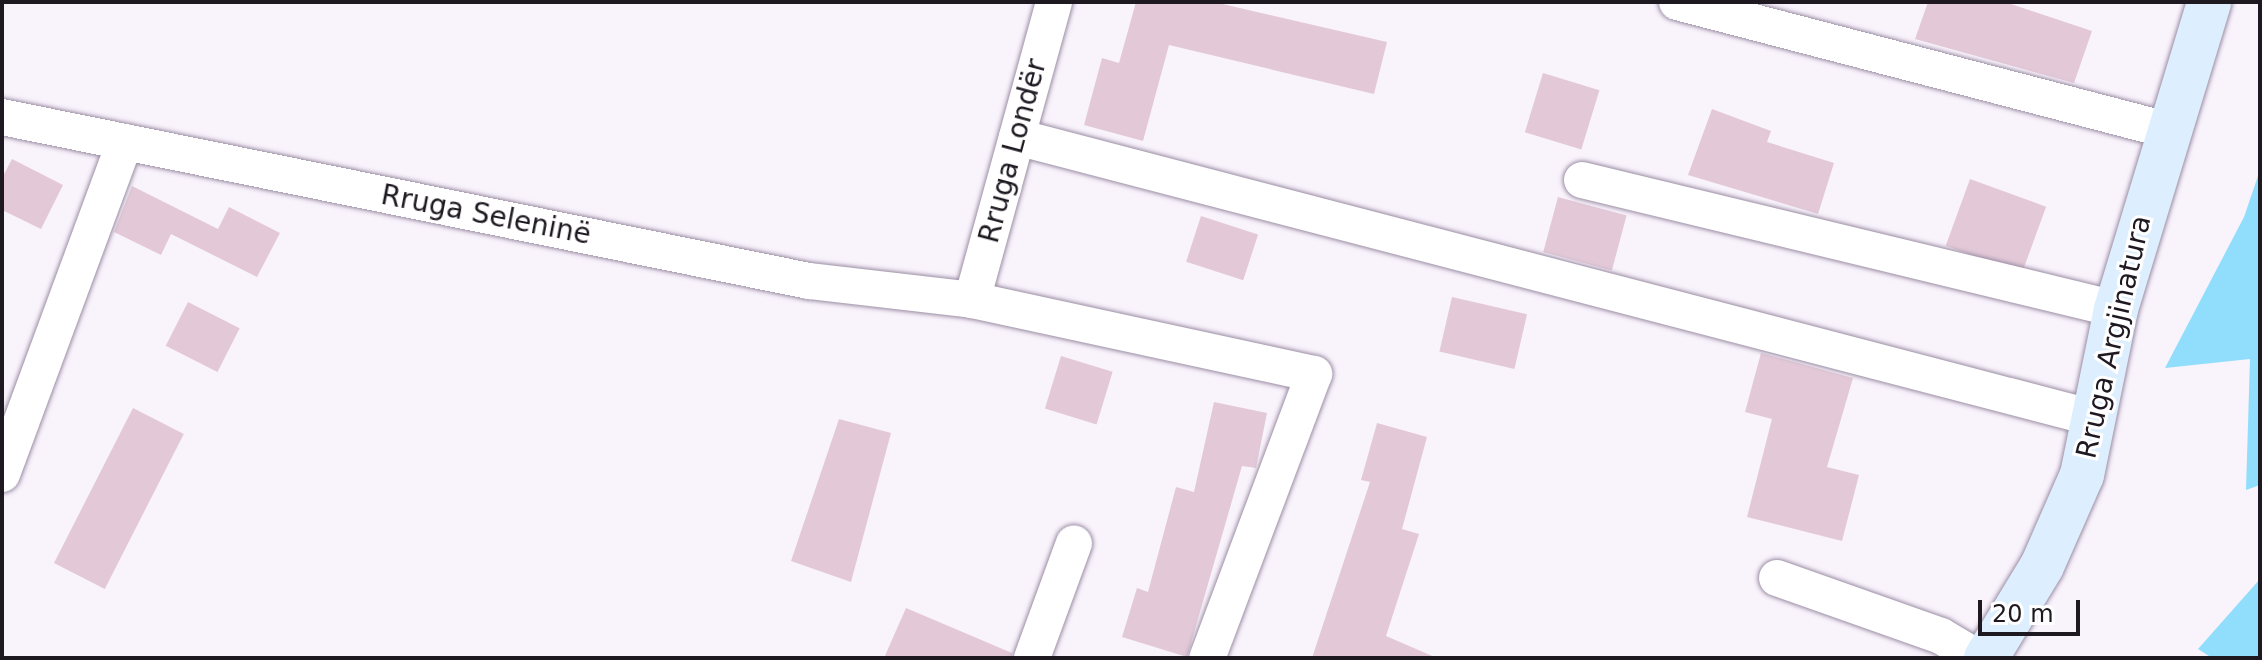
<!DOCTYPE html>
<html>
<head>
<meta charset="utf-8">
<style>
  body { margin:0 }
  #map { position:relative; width:2262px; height:660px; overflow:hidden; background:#f9f3fc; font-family:"DejaVu Sans",sans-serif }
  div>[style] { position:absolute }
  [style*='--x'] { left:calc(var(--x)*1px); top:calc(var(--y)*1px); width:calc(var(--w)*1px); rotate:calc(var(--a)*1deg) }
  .water>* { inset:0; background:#90defc }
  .building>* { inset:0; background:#e3c9d8; transform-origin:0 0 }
  .roads { filter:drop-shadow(0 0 2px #9b8ea4) drop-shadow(0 0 2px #9b8ea4) }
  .street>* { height:36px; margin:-18px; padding:0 18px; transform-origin:18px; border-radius:18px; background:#fff }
  .secondary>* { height:44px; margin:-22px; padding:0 22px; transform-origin:22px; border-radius:22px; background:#ddeffe }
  span { translate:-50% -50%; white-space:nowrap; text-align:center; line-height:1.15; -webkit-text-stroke:6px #fff; paint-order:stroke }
  .street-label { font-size:28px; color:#1e1921 }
  .frame { position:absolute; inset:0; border:4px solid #1e1921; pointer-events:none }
  .scale { position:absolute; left:1978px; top:600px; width:102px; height:36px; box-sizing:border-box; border:4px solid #1e1921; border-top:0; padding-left:10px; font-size:24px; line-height:28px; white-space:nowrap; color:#1e1921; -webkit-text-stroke:6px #fff; paint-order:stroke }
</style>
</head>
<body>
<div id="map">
  <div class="water">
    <div style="clip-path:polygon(2260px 170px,2260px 485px,2246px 490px,2250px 359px,2165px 368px,2244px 217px)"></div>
    <div style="clip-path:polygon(2260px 579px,2260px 658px,2212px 658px,2198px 649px)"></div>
  </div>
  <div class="building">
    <div style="clip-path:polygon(1136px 2px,1214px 2px,1387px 42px,1374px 94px,1169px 45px,1143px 141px,1084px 125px,1102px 58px,1119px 63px)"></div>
    <div style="clip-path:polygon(1928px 2px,2005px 2px,2092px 31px,2074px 83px,1915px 39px)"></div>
    <div style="left:1543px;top:73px;width:59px;height:62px;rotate:17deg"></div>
    <div style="clip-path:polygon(1712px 109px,1771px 131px,1767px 142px,1834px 163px,1818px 214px,1688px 175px)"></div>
    <div style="clip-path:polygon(12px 159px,63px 185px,41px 229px,2px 210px,2px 178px)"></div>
    <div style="left:1970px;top:179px;width:81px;height:71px;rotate:20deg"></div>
    <div style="clip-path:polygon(132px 186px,218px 229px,229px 207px,280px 233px,257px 277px,171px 234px,161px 255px,114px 232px)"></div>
    <div style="left:1558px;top:197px;width:71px;height:57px;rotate:15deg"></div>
    <div style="left:1201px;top:216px;width:60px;height:48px;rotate:18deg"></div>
    <div style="left:1452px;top:297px;width:77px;height:56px;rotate:13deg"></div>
    <div style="left:188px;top:302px;width:58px;height:49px;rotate:27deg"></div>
    <div style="clip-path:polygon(1761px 353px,1853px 378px,1827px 467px,1859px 475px,1842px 541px,1747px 517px,1772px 419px,1745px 412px)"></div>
    <div style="left:1061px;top:356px;width:54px;height:55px;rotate:17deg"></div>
    <div style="clip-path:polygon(1214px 402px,1267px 413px,1256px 468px,1242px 466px,1187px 657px,1122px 637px,1137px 588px,1148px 592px,1176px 487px,1194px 492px)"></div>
    <div style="left:133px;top:408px;width:57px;height:174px;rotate:27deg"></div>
    <div style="clip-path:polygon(839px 419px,891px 433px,851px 582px,791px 561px)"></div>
    <div style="clip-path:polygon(1377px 423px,1427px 437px,1402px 529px,1419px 534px,1386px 636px,1437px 658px,1312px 658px,1370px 482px,1361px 480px)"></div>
    <div style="clip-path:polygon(906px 608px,1012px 653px,1012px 658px,884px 658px)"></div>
  </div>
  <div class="roads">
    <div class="street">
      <div style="--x:1677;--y:2;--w:506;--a:14.64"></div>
      <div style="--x:2;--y:117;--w:823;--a:11.49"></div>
      <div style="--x:809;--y:281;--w:164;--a:6.6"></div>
      <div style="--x:972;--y:300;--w:350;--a:12.2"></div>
      <div style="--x:1314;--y:374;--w:303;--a:110.6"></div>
      <div style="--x:1017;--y:137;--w:1116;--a:14.63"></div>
      <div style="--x:1582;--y:180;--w:549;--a:13.58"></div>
      <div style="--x:972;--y:300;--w:309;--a:-74.6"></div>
      <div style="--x:2;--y:474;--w:354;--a:-69.7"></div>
      <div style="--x:1777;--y:578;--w:174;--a:19.5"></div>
      <div style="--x:1941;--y:636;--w:43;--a:30.7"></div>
      <div style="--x:1032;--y:658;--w:122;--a:-69.9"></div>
    </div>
    <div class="secondary">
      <div style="--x:1986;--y:658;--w:108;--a:-58.7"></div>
      <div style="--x:2042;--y:566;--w:99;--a:-66.3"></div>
      <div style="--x:2082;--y:475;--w:169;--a:-78.4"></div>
      <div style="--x:2116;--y:309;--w:321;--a:-73.1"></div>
    </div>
  </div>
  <div class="street-label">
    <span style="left:1013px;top:151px;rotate:-75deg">Rruga Londër</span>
    <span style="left:486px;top:215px;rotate:11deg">Rruga Seleninë</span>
    <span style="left:2114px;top:337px;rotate:-77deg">Rruga Argjinatura</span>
  </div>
  <div class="frame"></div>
  <div class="scale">20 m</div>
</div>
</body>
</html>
